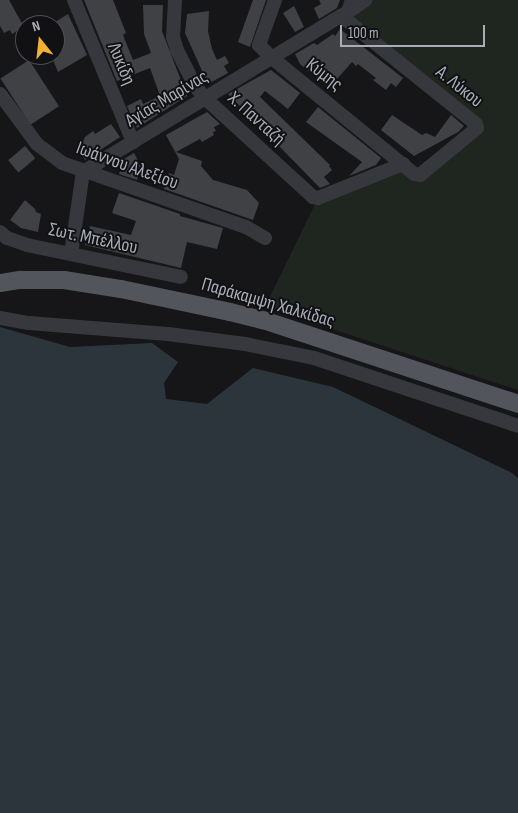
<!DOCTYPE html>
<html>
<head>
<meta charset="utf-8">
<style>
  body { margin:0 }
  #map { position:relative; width:518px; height:813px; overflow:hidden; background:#161618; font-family:"Sofia Sans Condensed",sans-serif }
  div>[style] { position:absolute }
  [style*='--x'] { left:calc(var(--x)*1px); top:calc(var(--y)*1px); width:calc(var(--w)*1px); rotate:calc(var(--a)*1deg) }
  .green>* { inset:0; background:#1e261f }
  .water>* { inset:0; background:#2c353c }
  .building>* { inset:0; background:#404145; transform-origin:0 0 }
  .minor>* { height:14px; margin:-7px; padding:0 7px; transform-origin:7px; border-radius:7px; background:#37383d }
  .major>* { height:18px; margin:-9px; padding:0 9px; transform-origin:9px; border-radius:9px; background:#53555c }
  span { translate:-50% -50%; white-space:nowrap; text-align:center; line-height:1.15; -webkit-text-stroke:4px #111113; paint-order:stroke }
  .street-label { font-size:19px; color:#a8adb8 }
  .north { position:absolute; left:15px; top:15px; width:50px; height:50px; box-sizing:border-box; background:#111113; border:1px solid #4d4f55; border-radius:50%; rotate:344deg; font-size:14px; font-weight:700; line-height:20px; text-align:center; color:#a8adb8 }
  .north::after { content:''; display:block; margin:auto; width:18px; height:22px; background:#f2b134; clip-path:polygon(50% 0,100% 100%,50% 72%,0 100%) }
  .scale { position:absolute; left:340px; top:25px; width:145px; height:22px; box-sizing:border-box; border:2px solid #a8adb8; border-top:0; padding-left:6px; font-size:15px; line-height:18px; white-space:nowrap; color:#a8adb8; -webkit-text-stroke:4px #111113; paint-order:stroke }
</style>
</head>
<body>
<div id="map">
  <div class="green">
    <div style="clip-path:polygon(365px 0,518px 0,518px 390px,265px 307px,318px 198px,403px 164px,414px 174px,477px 128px,341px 16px)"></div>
  </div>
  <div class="water">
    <div style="clip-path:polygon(0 327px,70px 347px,152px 343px,178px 362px,164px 383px,166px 399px,207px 404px,253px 368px,333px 387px,512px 473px,518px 478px,518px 813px,0 813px)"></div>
  </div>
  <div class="building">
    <div style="clip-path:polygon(0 0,9px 0,24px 27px,12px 34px,10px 30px,4px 33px,0 26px)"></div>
    <div style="clip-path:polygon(84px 0,113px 0,126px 33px,123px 35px,133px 60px,151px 53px,144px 34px,143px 5px,163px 5px,162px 31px,187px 96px,137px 128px,127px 106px,141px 99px,143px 104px,160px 96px,150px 68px,117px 81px)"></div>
    <div style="clip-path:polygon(253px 0,266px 0,250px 47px,238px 42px)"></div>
    <div style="clip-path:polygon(319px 0,340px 0,337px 8px,319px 19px,314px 8px,321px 4px)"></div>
    <div style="clip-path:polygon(294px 6px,304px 27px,295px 32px,283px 13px)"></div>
    <div style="clip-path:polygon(209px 11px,208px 31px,212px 49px,217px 60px,225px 56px,229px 63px,224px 66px,228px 73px,208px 84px,185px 33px,187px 14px)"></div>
    <div style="clip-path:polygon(68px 14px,87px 55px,58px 72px,51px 55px,55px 55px,55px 22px)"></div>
    <div style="clip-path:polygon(340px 29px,403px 78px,396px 87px,391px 83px,386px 90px,373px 80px,376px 78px,358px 64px,356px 66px,352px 62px,329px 88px,300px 64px,295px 54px,314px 43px,317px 45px,333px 34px,335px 36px)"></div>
    <div style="left:29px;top:60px;width:55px;height:34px;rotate:57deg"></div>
    <div style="clip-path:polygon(271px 70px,300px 93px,288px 109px,265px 91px,260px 97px,330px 165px,329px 166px,332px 170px,324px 177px,330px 184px,320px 188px,228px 94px)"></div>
    <div style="clip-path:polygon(318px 107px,381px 158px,376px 165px,349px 176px,362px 162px,306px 122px)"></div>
    <div style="clip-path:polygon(207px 112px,220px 124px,214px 127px,216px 131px,213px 132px,214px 135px,202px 142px,200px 139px,176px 152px,202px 161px,201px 166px,213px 180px,247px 190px,259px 203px,253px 220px,164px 189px,169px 173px,174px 175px,179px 159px,166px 135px)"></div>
    <div style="clip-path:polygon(392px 115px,422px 135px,426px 133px,435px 137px,451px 115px,464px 126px,458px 132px,414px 156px,381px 130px)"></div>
    <div style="clip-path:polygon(111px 124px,120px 137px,85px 160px,79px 149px,85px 137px,93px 131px,95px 134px)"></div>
    <div style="left:25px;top:146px;width:16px;height:22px;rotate:50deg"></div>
    <div style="clip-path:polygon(134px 153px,141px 166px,137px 180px,119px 174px,124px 159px)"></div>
    <div style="clip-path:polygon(119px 193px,180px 214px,180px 216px,223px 228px,217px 249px,187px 242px,181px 268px,85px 245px,90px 226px,131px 235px,136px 221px,112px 213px)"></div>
    <div style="clip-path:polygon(25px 200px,35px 209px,36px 212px,41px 214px,38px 232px,21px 228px,10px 220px)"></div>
  </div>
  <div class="minor">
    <div style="--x:74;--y:0;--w:154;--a:67.4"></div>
    <div style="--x:175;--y:0;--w:37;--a:93"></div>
    <div style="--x:173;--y:37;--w:14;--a:73"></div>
    <div style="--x:177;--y:50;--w:40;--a:63.4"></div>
    <div style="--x:195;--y:86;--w:16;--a:50"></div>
    <div style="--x:205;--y:98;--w:147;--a:42.5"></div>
    <div style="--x:313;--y:197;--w:5;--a:11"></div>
    <div style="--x:318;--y:198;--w:92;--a:-21.8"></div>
    <div style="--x:275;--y:0;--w:48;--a:109.6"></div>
    <div style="--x:259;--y:45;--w:18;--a:45"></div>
    <div style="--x:272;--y:58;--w:183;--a:39.2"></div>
    <div style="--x:414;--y:174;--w:6;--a:9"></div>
    <div style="--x:420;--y:175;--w:74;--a:-39.5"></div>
    <div style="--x:477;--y:128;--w:4;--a:-104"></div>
    <div style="--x:476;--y:124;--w:173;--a:-141.3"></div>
    <div style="--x:348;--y:12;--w:21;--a:-35"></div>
    <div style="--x:0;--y:94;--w:62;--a:53.5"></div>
    <div style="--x:37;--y:144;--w:31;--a:37"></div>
    <div style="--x:62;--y:163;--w:195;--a:19.2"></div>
    <div style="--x:246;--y:227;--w:22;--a:30"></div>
    <div style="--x:0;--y:232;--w:9;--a:41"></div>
    <div style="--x:7;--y:238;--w:21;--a:19"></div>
    <div style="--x:27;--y:245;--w:157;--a:11.7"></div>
    <div style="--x:71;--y:254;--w:83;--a:-81.7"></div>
    <div style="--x:83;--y:172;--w:301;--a:-31.2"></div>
    <div style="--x:341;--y:16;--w:8;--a:-30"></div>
    <div style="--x:348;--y:12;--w:13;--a:-72"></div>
    <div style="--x:0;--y:318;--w:29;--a:10"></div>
    <div style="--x:29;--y:323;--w:139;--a:4.5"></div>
    <div style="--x:168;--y:334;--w:78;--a:7.4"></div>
    <div style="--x:245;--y:344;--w:70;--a:11.5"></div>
    <div style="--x:314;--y:358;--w:215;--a:18.4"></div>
  </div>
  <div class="major">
    <div style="--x:0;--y:283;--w:20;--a:-9"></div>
    <div style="--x:20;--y:280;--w:44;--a:0"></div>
    <div style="--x:64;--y:280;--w:58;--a:9"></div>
    <div style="--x:121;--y:289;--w:111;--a:11.9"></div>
    <div style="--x:230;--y:312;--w:34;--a:14"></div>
    <div style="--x:263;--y:320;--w:268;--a:18.2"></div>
  </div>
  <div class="street-label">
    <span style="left:121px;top:64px;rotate:67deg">Λυκίδη</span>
    <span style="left:324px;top:75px;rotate:38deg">Κύμης</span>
    <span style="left:459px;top:87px;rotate:39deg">Α. Λύκου</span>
    <span style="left:167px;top:99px;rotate:-31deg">Αγίας Μαρίνας</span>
    <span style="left:256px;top:119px;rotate:42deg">Χ. Πανταζή</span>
    <span style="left:127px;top:166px;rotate:20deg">Ιωάννου Αλεξίου</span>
    <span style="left:93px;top:239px;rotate:12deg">Σωτ. Μπέλλου</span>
    <span style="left:268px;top:303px;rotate:16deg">Παράκαμψη Χαλκίδας</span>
  </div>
  <div class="north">N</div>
  <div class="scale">100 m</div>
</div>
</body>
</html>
